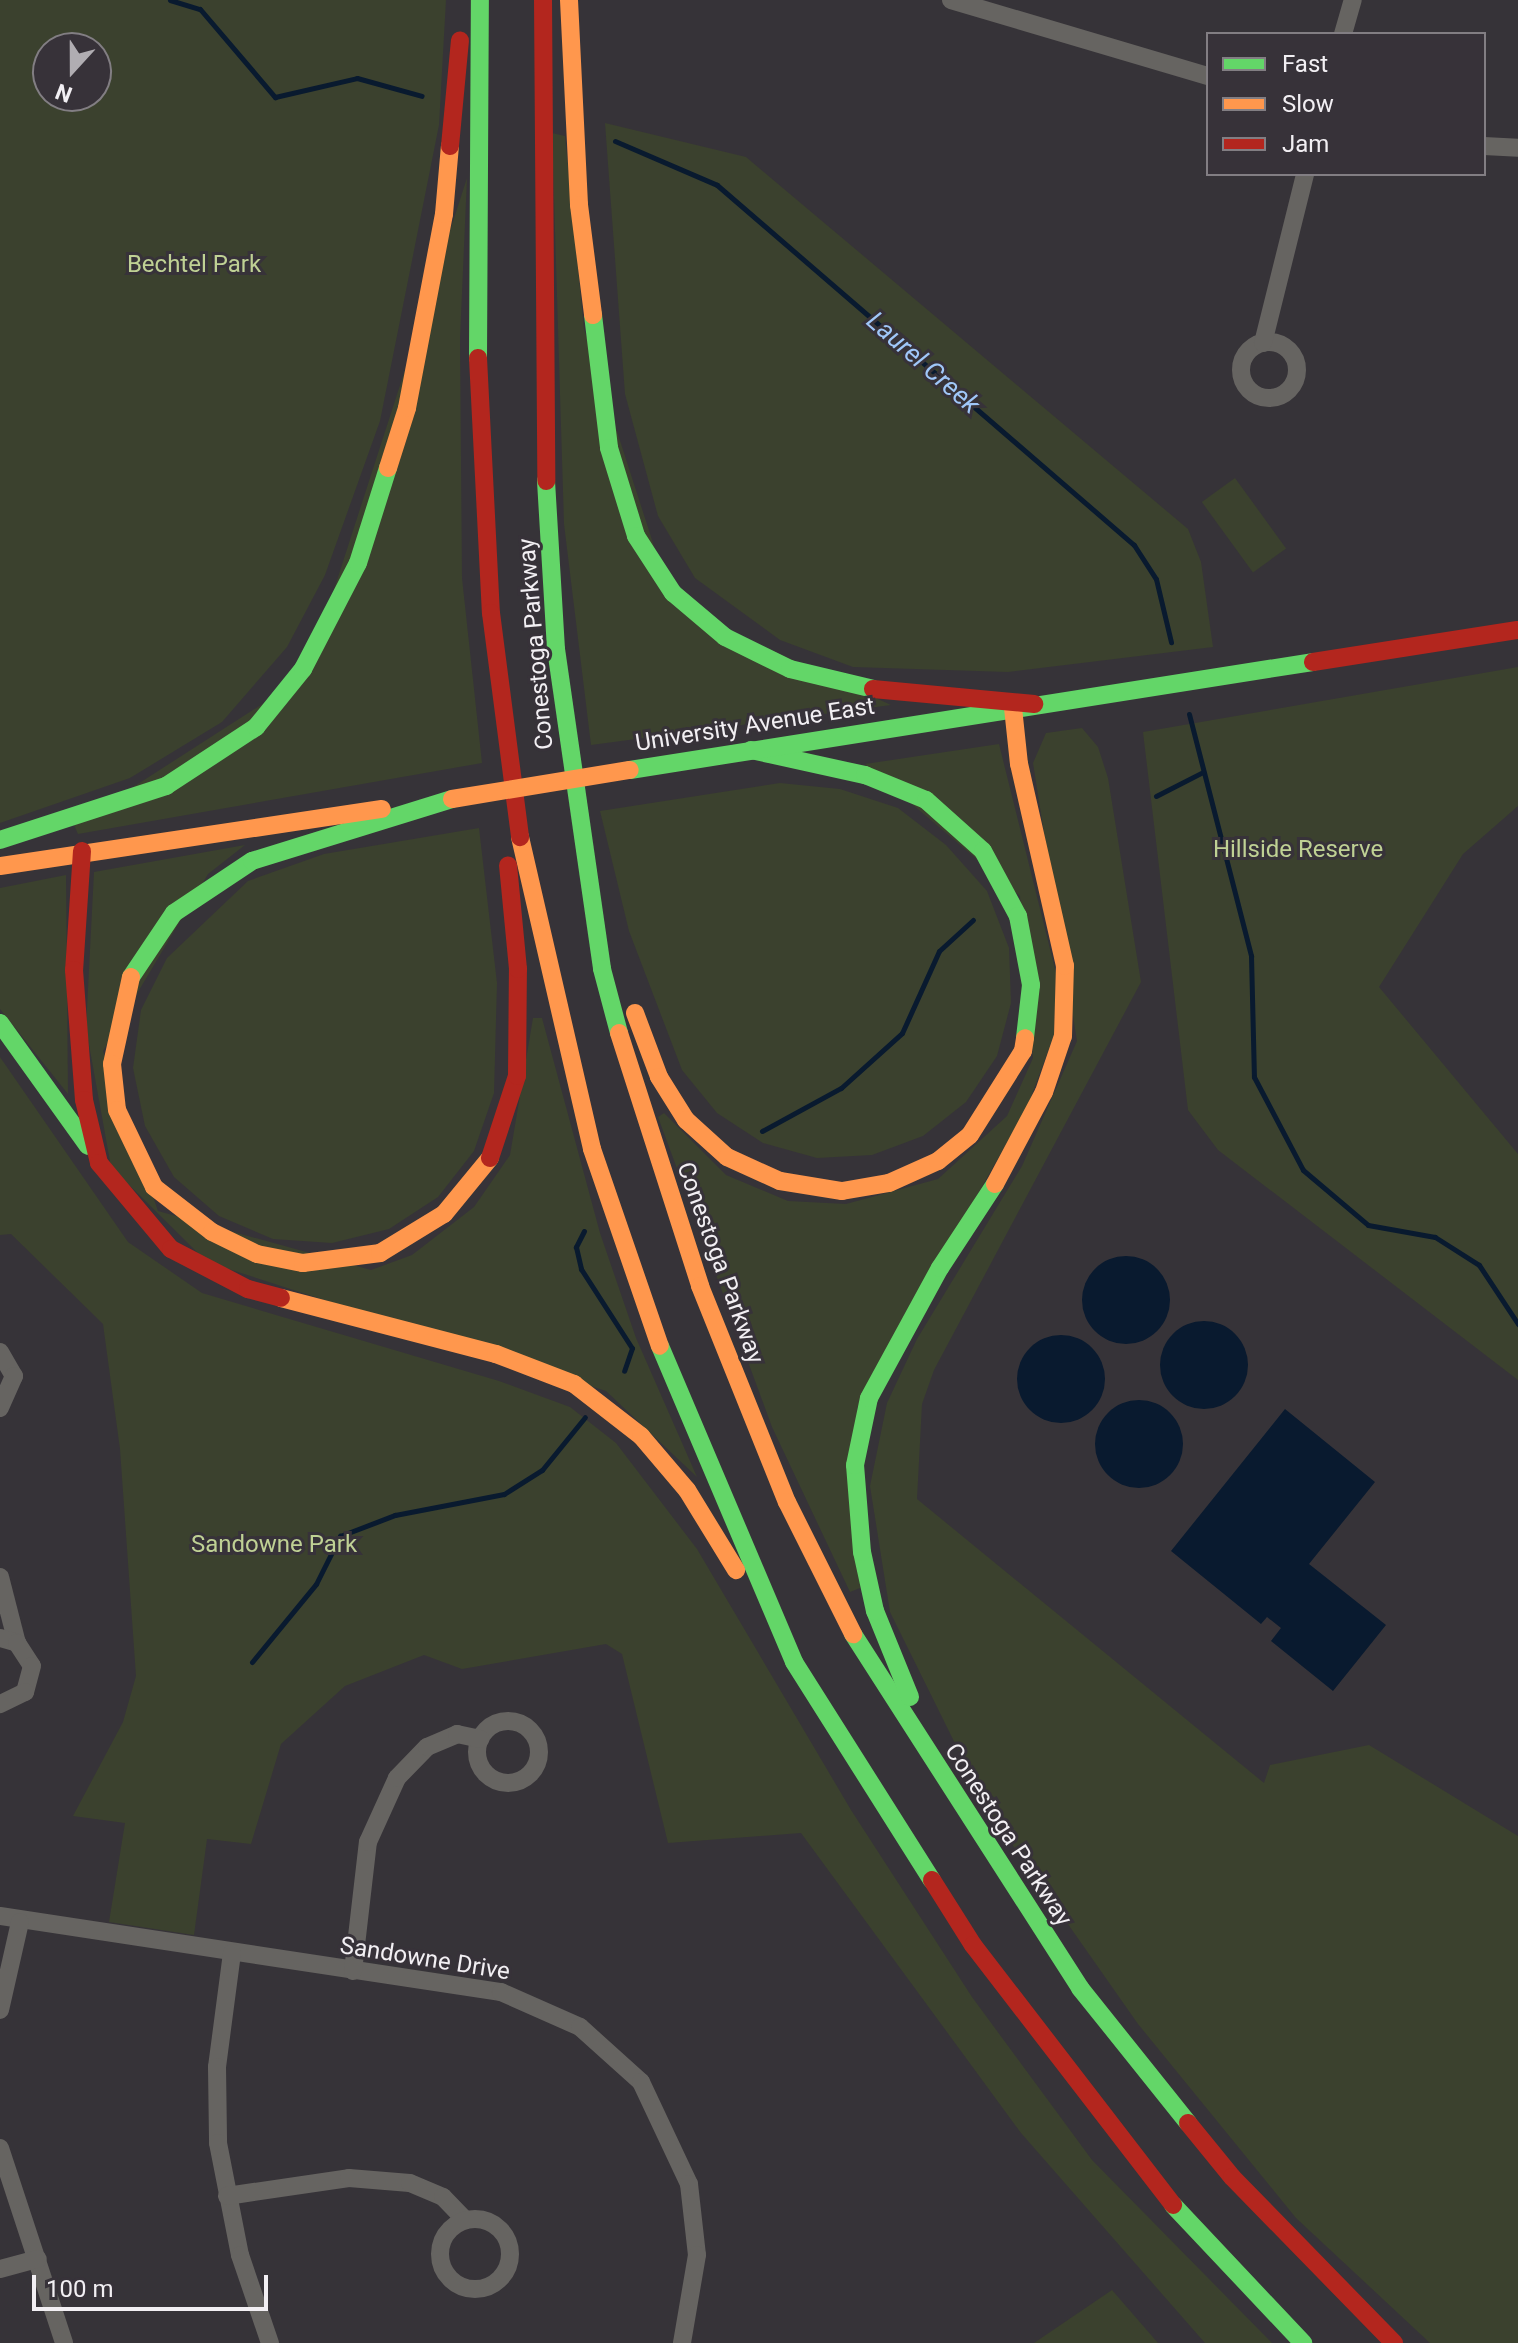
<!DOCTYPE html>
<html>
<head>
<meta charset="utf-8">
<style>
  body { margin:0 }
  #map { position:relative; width:1518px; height:2343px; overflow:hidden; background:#363338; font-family:Roboto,sans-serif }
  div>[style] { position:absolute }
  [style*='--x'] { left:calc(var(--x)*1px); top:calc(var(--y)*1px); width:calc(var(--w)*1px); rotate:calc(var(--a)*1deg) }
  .green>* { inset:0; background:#3b412e; transform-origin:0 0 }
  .water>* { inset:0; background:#091a2f }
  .round { border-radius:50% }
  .stream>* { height:5px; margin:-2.5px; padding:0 2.5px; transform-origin:2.5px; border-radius:2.5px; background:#091a2f }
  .street>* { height:18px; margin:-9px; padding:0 9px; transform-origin:9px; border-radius:9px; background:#666461 }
  .street>.ring { margin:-9px; padding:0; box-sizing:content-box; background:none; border:18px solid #666461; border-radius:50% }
  .fast>* { height:18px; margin:-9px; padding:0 9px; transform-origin:9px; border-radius:9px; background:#63d668 }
  .slow>* { height:18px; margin:-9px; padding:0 9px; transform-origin:9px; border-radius:9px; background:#ff974d }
  .jam>* { height:18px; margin:-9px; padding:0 9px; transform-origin:9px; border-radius:9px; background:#b3261e }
  .slow-bridge>* { height:18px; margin:-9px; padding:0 9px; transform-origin:9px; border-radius:9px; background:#ff974d }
  span { translate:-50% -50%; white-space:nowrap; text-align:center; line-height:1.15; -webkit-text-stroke:6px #373239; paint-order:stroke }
  .park-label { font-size:24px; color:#bfd194 }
  .street-label { font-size:24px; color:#f2eff3 }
  .water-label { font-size:26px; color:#a0c7f9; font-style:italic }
  .legend { position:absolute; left:1206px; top:32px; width:280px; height:144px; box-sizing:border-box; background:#373239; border:2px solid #827e83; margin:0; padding:10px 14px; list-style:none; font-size:24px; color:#f2eff3 }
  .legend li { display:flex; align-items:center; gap:16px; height:40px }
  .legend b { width:40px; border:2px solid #827e83 }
  .north { position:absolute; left:32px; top:32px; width:80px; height:80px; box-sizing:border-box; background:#373239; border:2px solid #827e83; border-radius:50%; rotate:201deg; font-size:22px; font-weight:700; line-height:32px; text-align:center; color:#f2eff3 }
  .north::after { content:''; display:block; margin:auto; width:28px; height:36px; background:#b0adb2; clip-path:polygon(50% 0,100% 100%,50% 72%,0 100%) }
  .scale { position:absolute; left:32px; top:2275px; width:236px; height:36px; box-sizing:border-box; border:4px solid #f2eff3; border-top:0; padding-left:10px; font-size:24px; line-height:28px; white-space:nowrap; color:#f2eff3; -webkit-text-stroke:6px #373239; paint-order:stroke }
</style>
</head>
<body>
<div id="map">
  <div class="green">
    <div style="clip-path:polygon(evenodd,0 0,446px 0,439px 125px,380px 421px,325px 575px,287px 647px,222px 722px,130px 778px,0 823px,0 0,48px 48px,96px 48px,96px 96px,48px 96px,48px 48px)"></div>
    <div style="clip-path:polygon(605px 123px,746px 157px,1188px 529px,1201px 562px,1213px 647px,1008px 672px,853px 667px,780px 640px,695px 578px,658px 516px,625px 394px)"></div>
    <div style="clip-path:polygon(552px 133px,565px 136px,584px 329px,673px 605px,891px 705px,591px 745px,564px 524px)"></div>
    <div style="clip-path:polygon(467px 178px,460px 339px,462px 578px,482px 763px,78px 834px,74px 825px,306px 676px)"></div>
    <div style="left:1235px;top:478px;width:87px;height:41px;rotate:54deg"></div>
    <div style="clip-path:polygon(1518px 667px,1518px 806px,1463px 854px,1379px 987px,1518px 1154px,1518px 1380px,1218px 1150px,1188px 1110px,1143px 732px)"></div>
    <div style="clip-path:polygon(1082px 728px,1098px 747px,1108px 778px,1141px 982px,934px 1370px,922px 1404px,917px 1499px,1264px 1783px,1270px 1765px,1369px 1745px,1518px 1836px,1518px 2343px,1430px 2343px,1296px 2218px,1138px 2024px,988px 1810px,890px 1612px,870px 1486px,887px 1403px,917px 1339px,1022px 1166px,1077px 1041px,1033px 763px,1046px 733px)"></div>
    <div style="clip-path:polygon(999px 744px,1056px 973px,1054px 1035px,1028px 1105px,857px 1408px,860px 1588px,850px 1592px,772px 1427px,658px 1117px,664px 1113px,726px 1175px,788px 1201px,846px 1204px,938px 1179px,1007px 1116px,1033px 1058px,1020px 896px,865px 764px)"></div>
    <div style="clip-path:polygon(780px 783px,840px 789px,898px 808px,946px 845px,987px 891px,1009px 948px,1011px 1003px,997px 1056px,966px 1102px,923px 1136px,872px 1155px,817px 1158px,763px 1143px,717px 1113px,682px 1070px,629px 931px,600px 811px)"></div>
    <div style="clip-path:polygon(479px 828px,497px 983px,494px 1093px,474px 1151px,438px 1197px,389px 1229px,332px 1243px,273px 1239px,219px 1216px,174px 1177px,145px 1126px,133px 1068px,141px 1010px,167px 958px,248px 881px,324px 854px)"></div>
    <div style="clip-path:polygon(245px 845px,208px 874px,103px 1051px,158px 1211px,371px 1270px,412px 1255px,474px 1207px,510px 1155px,533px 1018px,542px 1018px,600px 1233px,636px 1338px,697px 1477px,606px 1391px,207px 1262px,111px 1167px,86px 1028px,94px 872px)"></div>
    <div style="clip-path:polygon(66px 875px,68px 1094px,0 1009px,0 888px)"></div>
    <div style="clip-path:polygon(0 1057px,128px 1242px,202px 1293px,499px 1381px,570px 1407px,616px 1443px,697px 1549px,851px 1810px,972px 1997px,1092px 2160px,1272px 2343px,1205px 2343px,1021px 2133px,801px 1833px,668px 1843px,622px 1654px,606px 1644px,462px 1669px,424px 1655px,345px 1686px,281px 1744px,251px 1844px,207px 1839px,194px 1935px,109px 1922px,125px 1823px,73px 1816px,123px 1722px,136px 1676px,120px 1449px,103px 1324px,11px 1234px,0 1235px)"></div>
    <div style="clip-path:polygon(1112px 2290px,1158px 2343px,1034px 2343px)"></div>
  </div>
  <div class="water">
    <div class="round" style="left:1082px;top:1256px;width:88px;height:88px"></div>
    <div class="round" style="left:1160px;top:1321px;width:88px;height:88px"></div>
    <div class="round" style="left:1017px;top:1335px;width:88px;height:88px"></div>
    <div class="round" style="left:1095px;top:1400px;width:88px;height:88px"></div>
    <div style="clip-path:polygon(1285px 1409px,1375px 1482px,1309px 1564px,1386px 1625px,1333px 1691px,1271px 1641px,1281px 1628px,1267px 1617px,1261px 1624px,1171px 1551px)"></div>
  </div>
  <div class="stream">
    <div style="--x:170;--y:0;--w:31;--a:17"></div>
    <div style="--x:200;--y:9;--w:116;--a:49.6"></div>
    <div style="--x:275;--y:97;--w:84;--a:-13"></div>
    <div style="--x:357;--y:78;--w:67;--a:15.5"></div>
    <div style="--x:615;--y:141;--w:111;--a:23.3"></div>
    <div style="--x:717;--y:185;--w:551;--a:40.8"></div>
    <div style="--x:1134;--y:545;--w:40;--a:57.1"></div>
    <div style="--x:1156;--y:579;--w:65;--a:76.6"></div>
    <div style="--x:1189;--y:714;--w:250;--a:75.6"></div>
    <div style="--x:1251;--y:956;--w:121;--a:88.6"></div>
    <div style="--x:1254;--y:1077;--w:105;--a:62.2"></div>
    <div style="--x:1303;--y:1170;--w:85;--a:40.2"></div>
    <div style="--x:1368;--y:1225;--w:68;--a:10.2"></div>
    <div style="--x:1435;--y:1237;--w:52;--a:32.5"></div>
    <div style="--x:1479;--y:1265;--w:71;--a:56.5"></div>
    <div style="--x:1156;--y:796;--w:53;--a:-27.1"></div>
    <div style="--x:762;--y:1131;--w:90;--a:-28.6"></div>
    <div style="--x:841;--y:1088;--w:82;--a:-42"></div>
    <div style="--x:902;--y:1033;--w:90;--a:-65.7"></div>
    <div style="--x:939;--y:951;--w:46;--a:-42.4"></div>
    <div style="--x:584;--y:1231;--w:18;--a:117"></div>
    <div style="--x:576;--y:1247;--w:23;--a:77"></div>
    <div style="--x:581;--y:1269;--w:94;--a:57.2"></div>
    <div style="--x:632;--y:1348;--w:24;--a:109"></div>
    <div style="--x:252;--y:1662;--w:101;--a:-50.6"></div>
    <div style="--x:316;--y:1584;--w:54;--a:-63.4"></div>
    <div style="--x:340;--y:1536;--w:59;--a:-20.9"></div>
    <div style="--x:395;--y:1515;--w:111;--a:-10.9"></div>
    <div style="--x:504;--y:1494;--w:45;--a:-32.3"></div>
    <div style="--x:542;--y:1470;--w:68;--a:-50.9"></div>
  </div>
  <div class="street">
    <div style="--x:951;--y:0;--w:268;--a:16.5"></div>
    <div style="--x:1343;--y:34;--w:35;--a:-74"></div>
    <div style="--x:1484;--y:146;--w:34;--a:3"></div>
    <div class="ring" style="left:1241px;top:342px;width:38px;height:38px"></div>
    <div style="--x:1263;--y:343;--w:174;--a:-76"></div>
    <div style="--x:0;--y:1352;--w:28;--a:60"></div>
    <div style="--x:14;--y:1376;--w:35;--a:114"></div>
    <div style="--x:0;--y:1577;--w:68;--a:75.6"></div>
    <div style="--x:0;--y:1638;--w:18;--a:16"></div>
    <div style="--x:17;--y:1643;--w:27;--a:57"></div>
    <div style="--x:32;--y:1666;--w:27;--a:105"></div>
    <div style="--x:25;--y:1692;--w:28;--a:154"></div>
    <div class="ring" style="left:477px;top:1721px;width:44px;height:44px"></div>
    <div style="--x:0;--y:1916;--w:507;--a:8.63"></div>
    <div style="--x:501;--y:1992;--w:86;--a:23.9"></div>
    <div style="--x:580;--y:2027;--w:82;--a:42"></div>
    <div style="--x:641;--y:2082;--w:113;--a:64.8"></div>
    <div style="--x:689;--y:2184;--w:71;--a:83.6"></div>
    <div style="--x:697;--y:2255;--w:89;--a:99.7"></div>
    <div style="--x:232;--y:1953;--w:115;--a:97.5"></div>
    <div style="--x:217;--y:2067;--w:76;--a:89.2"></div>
    <div style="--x:218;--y:2143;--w:114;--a:78.9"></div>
    <div style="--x:240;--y:2255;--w:93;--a:71.2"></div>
    <div style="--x:353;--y:1971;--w:130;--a:-83.4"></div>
    <div style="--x:368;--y:1842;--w:70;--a:-65.6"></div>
    <div style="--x:397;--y:1778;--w:43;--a:-45.9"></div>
    <div style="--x:427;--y:1747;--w:33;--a:-23"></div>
    <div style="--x:457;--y:1734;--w:24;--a:12"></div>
    <div style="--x:0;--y:2010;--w:90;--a:-77.2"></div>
    <div style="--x:0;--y:2148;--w:205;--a:71.8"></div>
    <div style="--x:227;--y:2196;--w:123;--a:-8.4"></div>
    <div style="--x:349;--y:2178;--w:61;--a:4.7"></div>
    <div style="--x:410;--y:2183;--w:36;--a:23"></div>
    <div style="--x:443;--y:2197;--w:32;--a:46"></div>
    <div class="ring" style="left:440px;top:2219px;width:52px;height:52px"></div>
    <div style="--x:0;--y:2269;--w:39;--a:-15"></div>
  </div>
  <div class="fast">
    <div style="--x:593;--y:315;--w:134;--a:83.1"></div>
    <div style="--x:609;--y:448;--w:92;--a:72.9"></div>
    <div style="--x:636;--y:536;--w:68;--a:57"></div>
    <div style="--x:673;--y:593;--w:68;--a:40.2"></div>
    <div style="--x:725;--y:637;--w:72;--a:26.2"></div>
    <div style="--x:790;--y:669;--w:85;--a:13.5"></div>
    <div style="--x:478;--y:358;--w:358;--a:-89.7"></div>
    <div style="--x:546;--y:481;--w:168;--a:86.6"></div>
    <div style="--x:556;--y:649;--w:323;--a:81.8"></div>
    <div style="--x:602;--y:969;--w:66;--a:75.1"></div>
    <div style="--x:751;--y:750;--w:117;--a:12.4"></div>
    <div style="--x:865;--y:775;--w:66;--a:22.3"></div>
    <div style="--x:926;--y:800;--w:76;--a:41.8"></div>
    <div style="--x:983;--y:851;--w:74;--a:61.7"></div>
    <div style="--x:1018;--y:916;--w:70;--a:79.3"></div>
    <div style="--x:1031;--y:985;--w:53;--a:96.5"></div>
    <div style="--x:630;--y:770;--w:691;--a:-8.99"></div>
    <div style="--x:0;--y:840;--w:175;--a:-18"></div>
    <div style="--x:166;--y:786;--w:108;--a:-33.2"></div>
    <div style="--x:256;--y:727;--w:75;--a:-51"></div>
    <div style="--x:303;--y:669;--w:119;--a:-62.6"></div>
    <div style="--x:358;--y:563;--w:100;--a:-72.5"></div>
    <div style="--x:131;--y:977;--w:77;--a:-56.1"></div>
    <div style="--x:174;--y:913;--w:94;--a:-33.7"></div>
    <div style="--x:252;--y:861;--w:209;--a:-17.2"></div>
    <div style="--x:0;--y:1023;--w:151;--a:54.4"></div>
    <div style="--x:660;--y:1346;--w:343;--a:67"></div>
    <div style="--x:794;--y:1662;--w:258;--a:57.7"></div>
    <div style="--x:853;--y:1634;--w:421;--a:57.3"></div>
    <div style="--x:1080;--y:1988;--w:173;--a:51.3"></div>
    <div style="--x:910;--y:1697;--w:93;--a:-112.1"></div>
    <div style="--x:875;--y:1611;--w:60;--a:-102.4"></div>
    <div style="--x:862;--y:1552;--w:87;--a:-94.6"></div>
    <div style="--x:855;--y:1465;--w:68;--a:-78.2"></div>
    <div style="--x:869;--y:1398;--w:148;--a:-61.4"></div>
    <div style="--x:940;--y:1268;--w:100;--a:-56.8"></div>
    <div style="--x:1173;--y:2205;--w:190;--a:46.7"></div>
  </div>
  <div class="slow">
    <div style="--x:569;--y:0;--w:205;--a:87.2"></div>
    <div style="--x:579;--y:205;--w:111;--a:82.7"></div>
    <div style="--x:388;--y:468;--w:63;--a:-72.4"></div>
    <div style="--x:407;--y:408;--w:197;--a:-79.2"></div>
    <div style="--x:444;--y:214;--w:68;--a:-85"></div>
    <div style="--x:520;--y:837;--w:320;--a:77"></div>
    <div style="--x:592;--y:1149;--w:208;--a:71"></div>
    <div style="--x:0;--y:866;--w:386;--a:-8.5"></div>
    <div style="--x:131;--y:977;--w:89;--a:102.3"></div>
    <div style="--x:112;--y:1064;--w:46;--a:83.8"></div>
    <div style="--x:117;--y:1110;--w:85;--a:64.3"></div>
    <div style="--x:154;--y:1187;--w:73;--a:37.8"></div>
    <div style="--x:212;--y:1232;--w:50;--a:26.1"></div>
    <div style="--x:257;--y:1254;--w:47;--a:11.1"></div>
    <div style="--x:303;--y:1263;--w:78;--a:-7.4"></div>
    <div style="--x:380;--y:1253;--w:75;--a:-31.4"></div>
    <div style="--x:444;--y:1214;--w:72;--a:-50.6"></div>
    <div style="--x:635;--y:1013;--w:68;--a:69.4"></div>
    <div style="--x:659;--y:1077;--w:51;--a:57.9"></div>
    <div style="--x:686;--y:1120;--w:55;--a:42.1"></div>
    <div style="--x:727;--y:1157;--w:58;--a:24.4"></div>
    <div style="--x:780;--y:1181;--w:63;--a:9.2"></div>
    <div style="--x:842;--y:1191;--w:48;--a:-9.7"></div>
    <div style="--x:889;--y:1183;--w:54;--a:-24.2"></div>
    <div style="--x:938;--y:1161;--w:41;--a:-39.1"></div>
    <div style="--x:970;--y:1135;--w:99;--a:-57.8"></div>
    <div style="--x:1023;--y:1051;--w:13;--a:-81"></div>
    <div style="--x:619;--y:1033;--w:266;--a:72.2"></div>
    <div style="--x:700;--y:1286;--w:233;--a:68.1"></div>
    <div style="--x:787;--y:1502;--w:148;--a:63.4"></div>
    <div style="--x:995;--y:1184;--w:104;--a:-62"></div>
    <div style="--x:1044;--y:1092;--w:59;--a:-71.3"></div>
    <div style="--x:1063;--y:1036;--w:70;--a:-88.4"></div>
    <div style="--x:1065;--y:966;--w:207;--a:-102.8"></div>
    <div style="--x:1019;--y:764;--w:56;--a:-96.1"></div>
    <div style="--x:281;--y:1298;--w:222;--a:14.6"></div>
    <div style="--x:496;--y:1354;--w:84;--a:21"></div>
    <div style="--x:574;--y:1384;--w:85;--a:37.8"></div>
    <div style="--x:641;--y:1436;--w:71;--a:49.6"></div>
    <div style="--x:687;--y:1490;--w:94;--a:58.5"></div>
  </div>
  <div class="jam">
    <div style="--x:543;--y:0;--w:481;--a:89.6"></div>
    <div style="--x:450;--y:146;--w:106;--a:-84.6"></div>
    <div style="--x:478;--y:358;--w:255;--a:87.1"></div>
    <div style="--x:491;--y:613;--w:226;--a:82.6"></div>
    <div style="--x:1313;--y:662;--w:207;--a:-8.9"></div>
    <div style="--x:873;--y:689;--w:162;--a:5.3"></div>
    <div style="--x:82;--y:851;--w:119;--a:93.8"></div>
    <div style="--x:74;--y:970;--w:130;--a:85.6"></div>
    <div style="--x:84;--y:1100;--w:65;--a:76.6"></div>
    <div style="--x:99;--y:1163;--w:112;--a:50.1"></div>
    <div style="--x:171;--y:1249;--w:87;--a:27.5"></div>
    <div style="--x:248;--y:1289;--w:34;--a:15"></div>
    <div style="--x:490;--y:1158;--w:86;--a:-71.8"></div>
    <div style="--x:517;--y:1076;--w:107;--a:-89.5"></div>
    <div style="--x:518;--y:969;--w:104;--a:-95.5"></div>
    <div style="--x:932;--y:1880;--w:77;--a:57.8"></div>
    <div style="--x:973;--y:1945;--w:328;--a:52.4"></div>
    <div style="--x:1188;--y:2123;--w:70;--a:50.8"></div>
    <div style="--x:1232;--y:2177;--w:232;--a:45.7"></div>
  </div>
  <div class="slow-bridge">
    <div style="--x:452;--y:799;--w:180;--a:-9.3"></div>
  </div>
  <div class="park-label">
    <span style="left:194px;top:265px">Bechtel Park</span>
    <span style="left:1298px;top:850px">Hillside Reserve</span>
    <span style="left:274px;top:1545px">Sandowne Park</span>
  </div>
  <div class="street-label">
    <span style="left:536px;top:644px;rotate:-95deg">Conestoga Parkway</span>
    <span style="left:755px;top:725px;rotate:-9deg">University Avenue East</span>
    <span style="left:720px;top:1263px;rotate:70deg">Conestoga Parkway</span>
    <span style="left:1008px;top:1835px;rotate:57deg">Conestoga Parkway</span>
    <span style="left:425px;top:1959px;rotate:9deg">Sandowne Drive</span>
  </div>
  <div class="water-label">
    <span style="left:923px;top:363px;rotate:41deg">Laurel Creek</span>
  </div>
  <ul class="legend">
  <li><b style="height:10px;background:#63d668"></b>Fast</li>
  <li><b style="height:10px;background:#ff974d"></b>Slow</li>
  <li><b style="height:10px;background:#b3261e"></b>Jam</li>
  </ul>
  <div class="north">N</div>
  <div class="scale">100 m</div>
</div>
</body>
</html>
